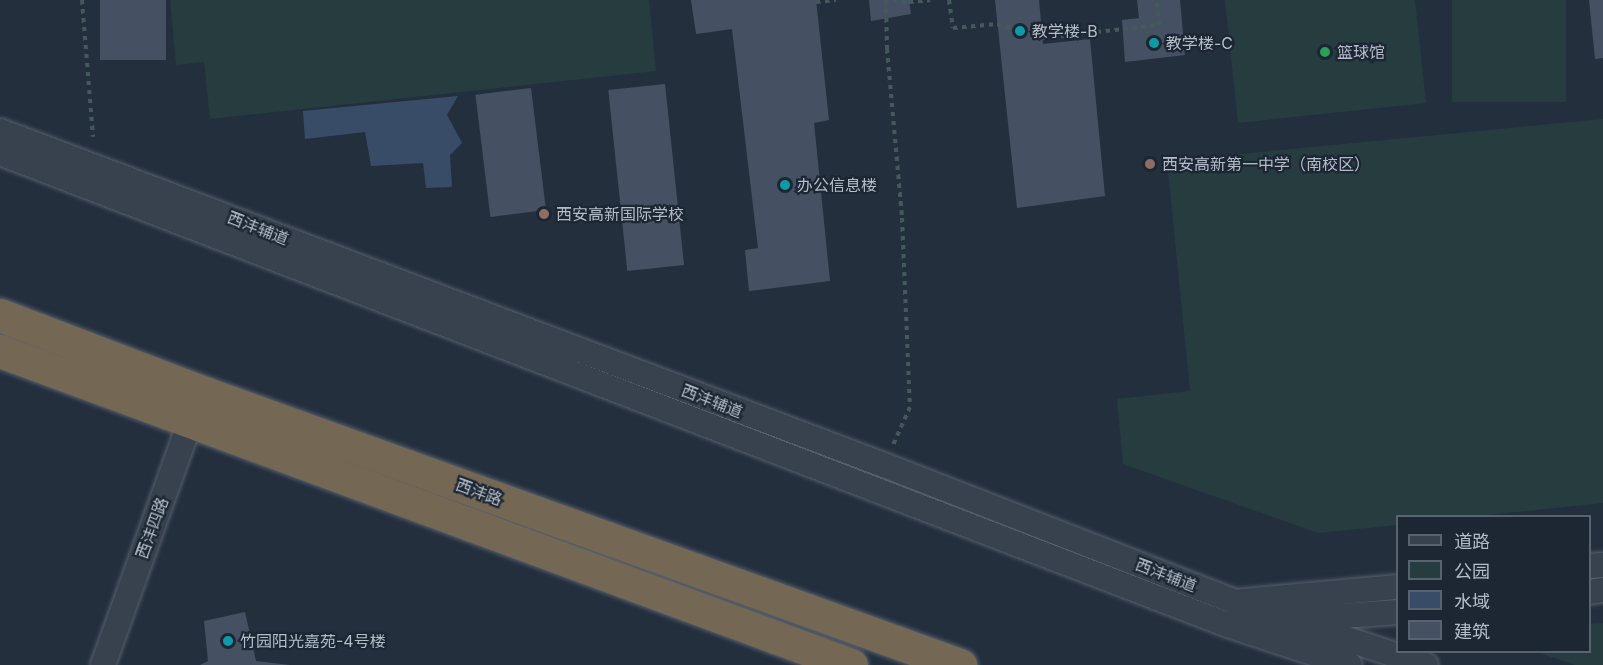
<!DOCTYPE html>
<html>
<head>
<meta charset="utf-8">
<style>
  body { margin:0 }
  #map { position:relative; width:1603px; height:665px; overflow:hidden; background:#242f3e; font-family:Inter,"Noto Sans SC",sans-serif }
  div>[style] { position:absolute }
  [style*='--x'] { left:calc(var(--x)*1px); top:calc(var(--y)*1px); width:calc(var(--w)*1px); rotate:calc(var(--a)*1deg) }
  .green>* { inset:0; background:#263c3f; transform-origin:0 0 }
  .water>* { inset:0; background:#394c67 }
  .building>* { inset:0; background:#455162; transform-origin:0 0 }
  .path>* { height:4px; margin-top:-2px; transform-origin:0; background:repeating-linear-gradient(90deg,#44595c 0 4.5px,transparent 0 9px) }
  .roads { filter:drop-shadow(0 0 2px #565f6c) drop-shadow(0 0 2px #565f6c) }
  .minor>* { height:24px; margin:-12px; padding:0 12px; transform-origin:12px; border-radius:12px; background:#38414e }
  .highway>* { height:33px; margin:-16.5px; padding:0 16.5px; transform-origin:16.5px; border-radius:16.5px; background:#746855 }
  .dots>* { width:16px; height:16px; translate:-50% -50%; box-sizing:border-box; border:3px solid #1d2633; border-radius:50% }
  span { translate:-50% -50%; white-space:nowrap; text-align:center; line-height:1.15; -webkit-text-stroke:4.5px #1d2633; paint-order:stroke }
  .poi-label { font-size:16px; color:#b4bcc9 }
  .left { translate:0 -50%; text-align:left }
  .street-label { font-size:16px; color:#b4bcc9 }
  .legend { position:absolute; left:1396px; top:515px; width:195px; height:138px; box-sizing:border-box; background:#1d2633; border:2px solid #59626f; margin:0; padding:8px 10px; list-style:none; font-size:18px; color:#b4bcc9 }
  .legend li { display:flex; align-items:center; gap:12px; height:30px }
  .legend b { width:30px; border:2px solid #59626f }
</style>
</head>
<body>
<div id="map">
  <div class="green">
    <div style="clip-path:polygon(170px 0,649px 0,656px 71px,210px 119px,204px 62px,176px 65px)"></div>
    <div style="clip-path:polygon(1225px 0,1415px 0,1426px 103px,1238px 123px)"></div>
    <div style="left:1452px;top:0;width:114px;height:102px"></div>
    <div style="clip-path:polygon(1603px 119px,1603px 503px,1478px 516px,1398px 516px,1397px 525px,1318px 533px,1123px 464px,1117px 399px,1190px 391px,1167px 161px)"></div>
    <div style="clip-path:polygon(1603px 623px,1603px 665px,1575px 665px,1537px 652px,1590px 652px,1590px 624px)"></div>
  </div>
  <div class="water">
    <div style="clip-path:polygon(458px 96px,447px 115px,462px 143px,450px 155px,452px 187px,426px 188px,423px 163px,371px 166px,365px 132px,305px 139px,303px 111px)"></div>
  </div>
  <div class="building">
    <div style="left:100px;top:0;width:66px;height:60px"></div>
    <div style="clip-path:polygon(691px 0,816px 0,829px 120px,814px 123px,830px 281px,749px 291px,745px 250px,758px 248px,732px 29px,696px 34px)"></div>
    <div style="clip-path:polygon(869px 0,909px 0,911px 14px,871px 21px)"></div>
    <div style="clip-path:polygon(995px 0,1039px 0,1043px 44px,1090px 39px,1105px 196px,1017px 208px)"></div>
    <div style="clip-path:polygon(1137px 0,1180px 0,1185px 55px,1125px 62px,1122px 20px,1139px 18px)"></div>
    <div style="clip-path:polygon(1589px 0,1603px 0,1603px 58px,1595px 59px)"></div>
    <div style="left:665px;top:84px;width:182px;height:57px;rotate:84deg"></div>
    <div style="left:531px;top:88px;width:123px;height:56px;rotate:83deg"></div>
    <div style="clip-path:polygon(245px 612px,256px 661px,290px 665px,200px 665px,208px 661px,204px 621px)"></div>
  </div>
  <div class="path">
    <div style="--x:82;--y:0;--w:137;--a:85.4"></div>
    <div style="--x:886;--y:0;--w:49;--a:88.8"></div>
    <div style="--x:887;--y:49;--w:170;--a:84.9"></div>
    <div style="--x:902;--y:218;--w:189;--a:87.6"></div>
    <div style="--x:910;--y:407;--w:42;--a:114.1"></div>
    <div style="--x:893;--y:0;--w:16;--a:7"></div>
    <div style="--x:909;--y:2;--w:21;--a:-5"></div>
    <div style="--x:949;--y:0;--w:28;--a:82"></div>
    <div style="--x:953;--y:28;--w:44;--a:-5.2"></div>
    <div style="--x:997;--y:24;--w:48;--a:16.9"></div>
    <div style="--x:1043;--y:38;--w:117;--a:-6.4"></div>
    <div style="--x:1159;--y:25;--w:25;--a:-95"></div>
    <div style="--x:816;--y:2;--w:20;--a:-6"></div>
  </div>
  <div class="roads">
    <div class="minor">
      <div style="--x:0;--y:131;--w:945;--a:20.7"></div>
      <div style="--x:884;--y:465;--w:377;--a:21.3"></div>
      <div style="--x:1235;--y:602;--w:201;--a:18.3"></div>
      <div style="--x:0;--y:153;--w:1316;--a:21.03"></div>
      <div style="--x:1228;--y:625;--w:128;--a:18.2"></div>
      <div style="--x:1590;--y:566;--w:13;--a:-4"></div>
      <div style="--x:1590;--y:592;--w:13;--a:-9"></div>
      <div style="--x:1243;--y:601;--w:156;--a:-5.2"></div>
      <div style="--x:1299;--y:619;--w:99;--a:-4"></div>
      <div style="--x:103;--y:665;--w:273;--a:-70.3"></div>
    </div>
    <div class="highway">
      <div style="--x:0;--y:315;--w:216;--a:20.9"></div>
      <div style="--x:202;--y:392;--w:806;--a:19.81"></div>
      <div style="--x:0;--y:351;--w:907;--a:20.25"></div>
    </div>
  </div>
  <div class="dots">
    <div style="left:1020px;top:31px;background:#0f9aa8"></div>
    <div style="left:1154px;top:43px;background:#0f9aa8"></div>
    <div style="left:1325px;top:52px;background:#2e9e5b"></div>
    <div style="left:1150px;top:164px;background:#8d6e63"></div>
    <div style="left:785px;top:185px;background:#0f9aa8"></div>
    <div style="left:544px;top:214px;background:#8d6e63"></div>
    <div style="left:228px;top:641px;background:#0f9aa8"></div>
  </div>
  <div class="poi-label">
    <span class="left" style="left:1032px;top:31px">教学楼-B</span>
    <span class="left" style="left:1166px;top:43px">教学楼-C</span>
    <span class="left" style="left:1337px;top:52px">篮球馆</span>
    <span class="left" style="left:1162px;top:164px">西安高新第一中学（南校区）</span>
    <span class="left" style="left:797px;top:185px">办公信息楼</span>
    <span class="left" style="left:556px;top:214px">西安高新国际学校</span>
    <span class="left" style="left:240px;top:641px">竹园阳光嘉苑-4号楼</span>
  </div>
  <div class="street-label">
    <span style="left:258px;top:228px;rotate:21deg">西沣辅道</span>
    <span style="left:712px;top:401px;rotate:21deg">西沣辅道</span>
    <span style="left:479px;top:492px;rotate:20deg">西沣路</span>
    <span style="left:152px;top:528px;rotate:-70deg">西沣四路</span>
    <span style="left:1166px;top:575px;rotate:21deg">西沣辅道</span>
  </div>
  <ul class="legend">
  <li><b style="height:8px;background:#38414e"></b>道路</li>
  <li><b style="height:16px;background:#263c3f"></b>公园</li>
  <li><b style="height:16px;background:#394c67"></b>水域</li>
  <li><b style="height:16px;background:#455162"></b>建筑</li>
  </ul>
</div>
</body>
</html>
